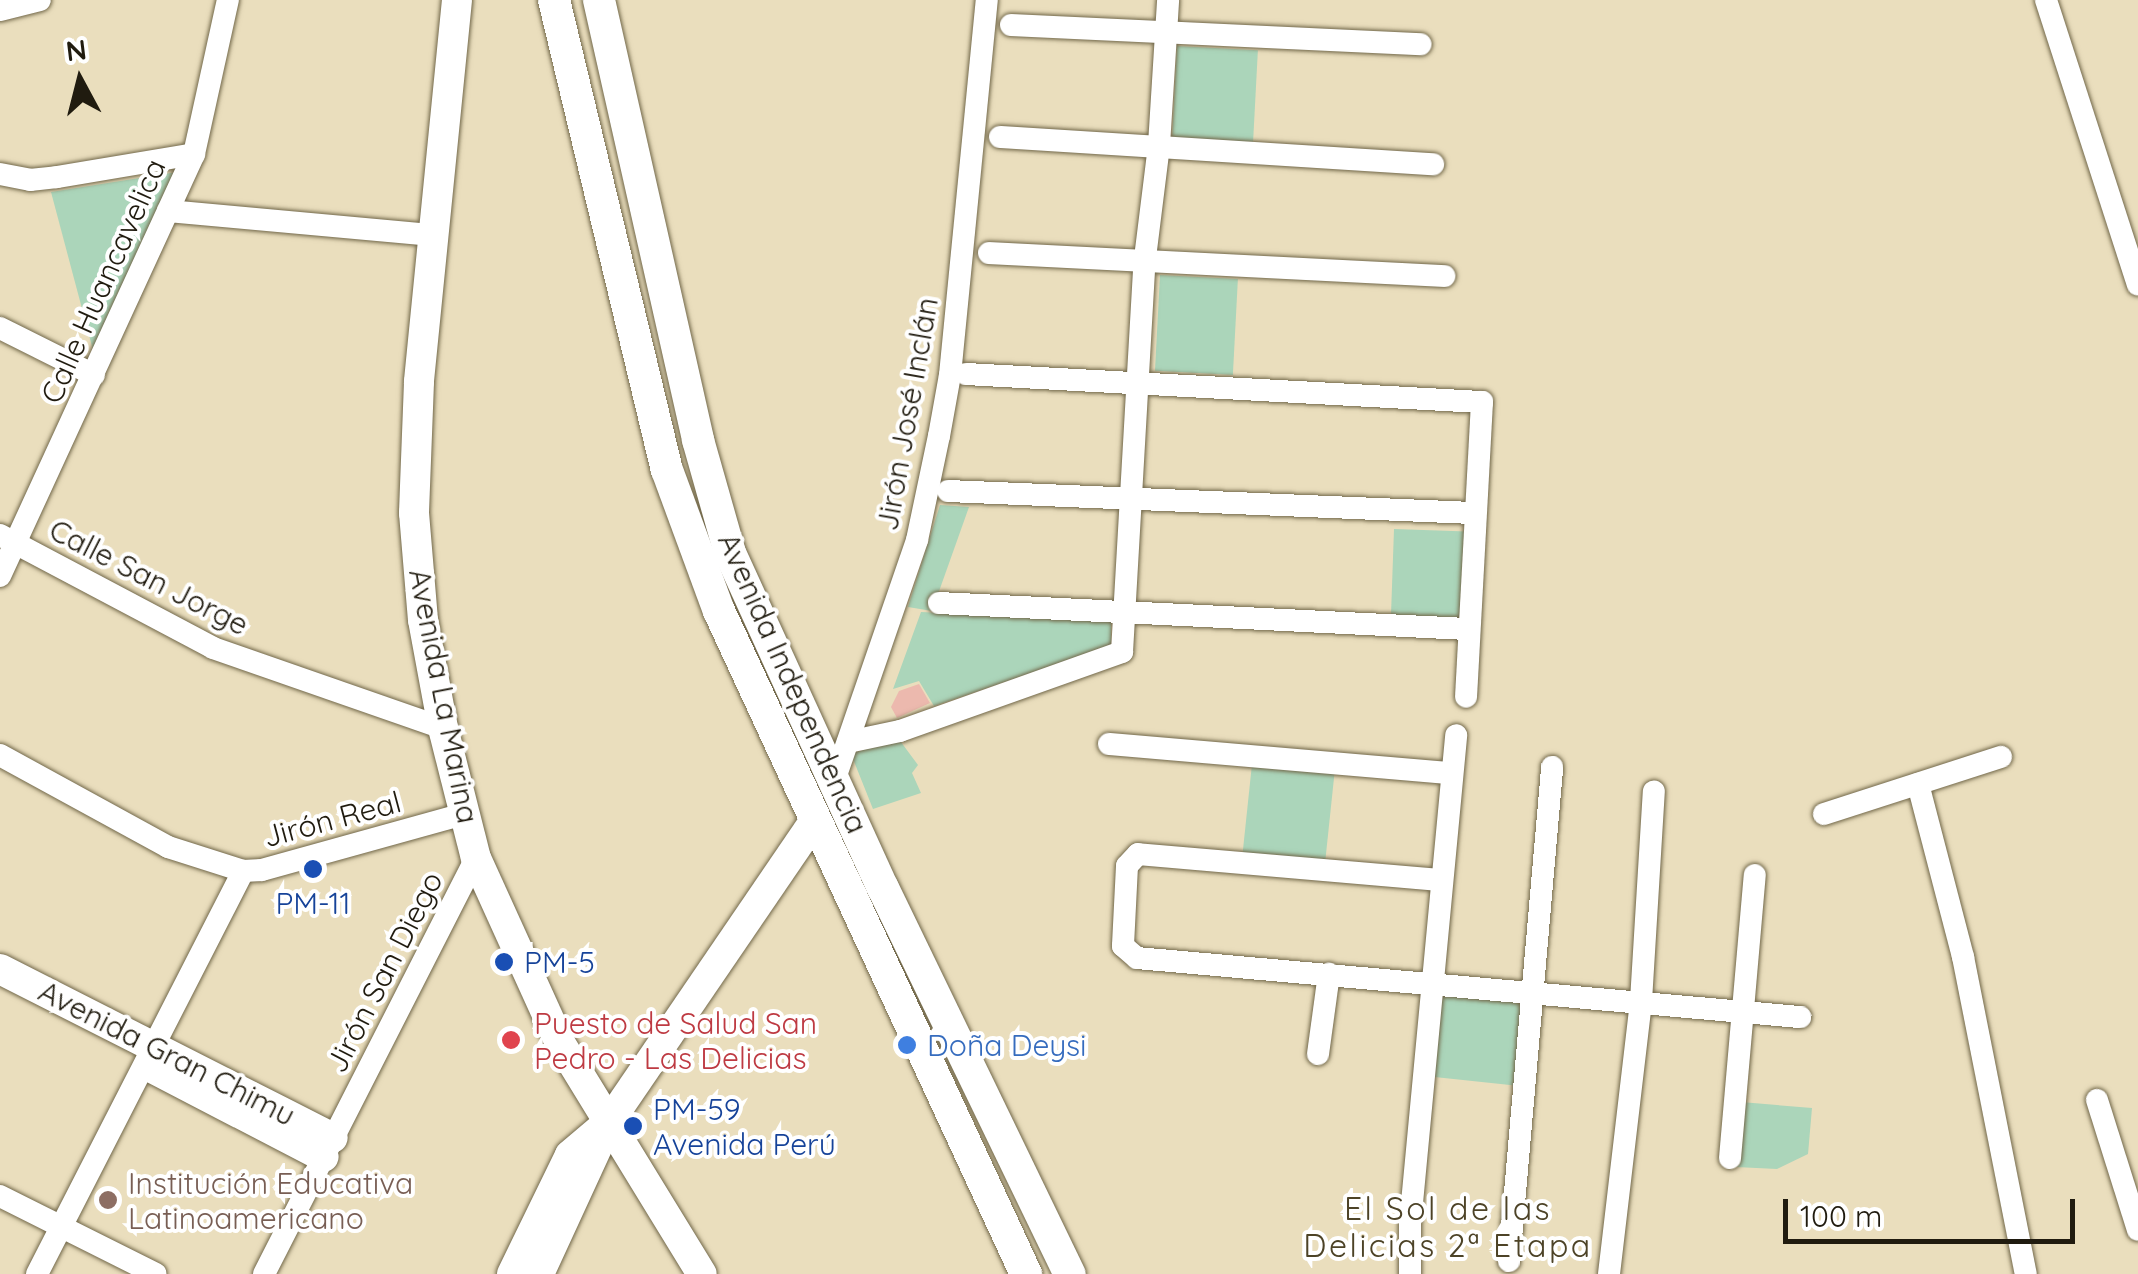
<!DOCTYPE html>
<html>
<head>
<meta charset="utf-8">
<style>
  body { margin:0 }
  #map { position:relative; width:2138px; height:1274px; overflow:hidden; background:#eadebd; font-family:Quicksand,sans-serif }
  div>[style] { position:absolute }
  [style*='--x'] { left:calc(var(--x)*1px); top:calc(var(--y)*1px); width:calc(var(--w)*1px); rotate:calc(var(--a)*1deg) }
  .green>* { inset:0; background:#abd5ba; transform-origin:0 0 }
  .building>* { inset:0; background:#ecb9ae }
  .roads { filter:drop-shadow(0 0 2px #716749) drop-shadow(0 0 2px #716749) }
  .minor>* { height:22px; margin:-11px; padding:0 11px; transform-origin:11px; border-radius:11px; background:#fff }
  .tertiary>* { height:30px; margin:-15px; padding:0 15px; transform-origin:15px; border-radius:15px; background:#fff }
  .secondary>* { height:32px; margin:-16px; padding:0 16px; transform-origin:16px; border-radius:16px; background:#fff }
  .dots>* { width:28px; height:28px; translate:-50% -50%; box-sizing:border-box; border:5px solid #fff; border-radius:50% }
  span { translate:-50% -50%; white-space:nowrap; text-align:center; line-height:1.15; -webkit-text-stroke:8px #fff; paint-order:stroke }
  .street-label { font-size:30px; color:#201b0f }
  .transit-label { font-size:30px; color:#164399 }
  .left { translate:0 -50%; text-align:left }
  .health-label { font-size:30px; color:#be3a42 }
  .shop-label { font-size:30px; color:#366cbe }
  .education-label { font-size:30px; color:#785e54 }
  .neighbourhood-label { font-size:32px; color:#4d4327; letter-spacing:2.5px }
  .north { position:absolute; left:30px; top:30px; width:100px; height:100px; -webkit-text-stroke:8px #fff; paint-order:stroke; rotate:353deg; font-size:28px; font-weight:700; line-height:40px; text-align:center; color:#201b0f }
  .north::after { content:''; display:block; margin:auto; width:35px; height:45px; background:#201b0f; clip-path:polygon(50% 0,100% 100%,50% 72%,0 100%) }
  .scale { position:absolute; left:1783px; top:1199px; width:292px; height:45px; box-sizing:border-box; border:5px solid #201b0f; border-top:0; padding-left:12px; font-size:30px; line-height:35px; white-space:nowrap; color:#201b0f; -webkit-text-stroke:8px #fff; paint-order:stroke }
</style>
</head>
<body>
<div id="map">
  <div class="green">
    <div style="left:1177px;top:46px;width:81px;height:93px;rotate:3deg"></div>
    <div style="clip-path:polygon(177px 172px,93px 350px,51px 192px)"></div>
    <div style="left:1160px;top:275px;width:78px;height:96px;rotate:3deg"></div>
    <div style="clip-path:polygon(940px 505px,969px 507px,932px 611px,908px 607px)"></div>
    <div style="left:1394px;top:529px;width:73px;height:88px;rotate:2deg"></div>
    <div style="clip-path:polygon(921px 612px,1111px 622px,1111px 646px,934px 706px,919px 681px,893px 689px)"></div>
    <div style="clip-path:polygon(898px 738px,918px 765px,912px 773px,921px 793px,873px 809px,851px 754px)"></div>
    <div style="left:1252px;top:764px;width:83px;height:93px;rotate:6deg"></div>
    <div style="left:1439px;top:990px;width:90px;height:87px;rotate:6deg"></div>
    <div style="clip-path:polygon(1741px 1102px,1812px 1108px,1808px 1154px,1777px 1169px,1736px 1167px)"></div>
  </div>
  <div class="building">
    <div style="clip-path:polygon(919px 684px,930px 703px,897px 718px,891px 707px,899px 691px)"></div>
  </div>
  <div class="roads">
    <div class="minor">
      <div style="--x:2046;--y:0;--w:299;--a:72.1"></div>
      <div style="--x:0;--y:10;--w:41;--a:-14"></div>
      <div style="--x:1011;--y:25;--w:410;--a:2.7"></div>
      <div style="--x:1000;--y:137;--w:434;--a:3.6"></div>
      <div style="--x:0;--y:174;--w:31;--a:11"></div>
      <div style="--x:30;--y:180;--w:27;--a:-6"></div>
      <div style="--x:57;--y:177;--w:139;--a:-9.5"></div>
      <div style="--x:168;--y:211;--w:266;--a:5.2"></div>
      <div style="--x:989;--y:253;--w:456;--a:2.9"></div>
      <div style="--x:0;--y:328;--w:105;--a:26.6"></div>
      <div style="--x:966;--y:374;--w:517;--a:3.11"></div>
      <div style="--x:1482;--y:402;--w:295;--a:93.1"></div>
      <div style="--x:948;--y:491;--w:526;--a:2.4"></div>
      <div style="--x:0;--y:535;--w:241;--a:27.9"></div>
      <div style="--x:213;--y:648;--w:244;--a:19.2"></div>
      <div style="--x:0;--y:576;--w:464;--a:-65.3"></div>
      <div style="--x:194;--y:154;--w:158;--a:-77.6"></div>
      <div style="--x:939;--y:603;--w:529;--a:2.82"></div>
      <div style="--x:848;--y:742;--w:53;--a:-11.9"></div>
      <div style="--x:900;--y:731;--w:236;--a:-19.6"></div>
      <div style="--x:1122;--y:652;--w:395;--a:-86.7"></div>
      <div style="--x:1145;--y:258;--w:114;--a:-82.9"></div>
      <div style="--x:1159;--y:145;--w:145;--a:-86.4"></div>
      <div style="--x:1109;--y:744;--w:341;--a:4.9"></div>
      <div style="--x:0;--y:755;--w:192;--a:28.7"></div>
      <div style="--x:168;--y:847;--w:79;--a:17.7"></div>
      <div style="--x:243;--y:871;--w:19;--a:-3"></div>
      <div style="--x:262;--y:870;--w:210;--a:-15.5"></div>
      <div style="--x:1918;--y:784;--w:179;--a:75.4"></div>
      <div style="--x:1963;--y:957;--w:323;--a:78.8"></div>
      <div style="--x:832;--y:787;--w:261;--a:-71"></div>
      <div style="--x:917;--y:540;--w:106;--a:-78.1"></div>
      <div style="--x:939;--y:436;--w:62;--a:-79.8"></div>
      <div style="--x:950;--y:375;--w:377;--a:-84.4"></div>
      <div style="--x:1824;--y:814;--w:186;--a:-17.9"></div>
      <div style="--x:1440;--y:880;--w:303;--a:-175.1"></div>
      <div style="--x:1138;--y:854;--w:16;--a:133"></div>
      <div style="--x:1127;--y:866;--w:80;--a:92.9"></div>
      <div style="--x:1123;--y:946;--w:18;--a:41"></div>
      <div style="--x:1137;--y:958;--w:666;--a:5.09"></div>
      <div style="--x:1318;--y:1054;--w:81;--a:-82.2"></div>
      <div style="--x:2097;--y:1100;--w:136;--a:72.5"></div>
      <div style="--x:1730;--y:1158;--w:284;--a:-85"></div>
      <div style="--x:0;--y:1196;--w:174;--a:26.6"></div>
      <div style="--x:1509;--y:1261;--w:496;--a:-85"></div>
      <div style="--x:37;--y:1274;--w:453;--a:-62.9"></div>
      <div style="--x:264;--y:1274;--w:467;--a:-63"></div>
      <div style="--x:1410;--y:1274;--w:50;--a:-90"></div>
      <div style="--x:1410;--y:1224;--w:491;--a:-84.6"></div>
      <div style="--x:1609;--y:1274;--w:275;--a:-83.3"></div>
      <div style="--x:1641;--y:1001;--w:210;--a:-86.5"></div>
    </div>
    <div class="tertiary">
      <div style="--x:457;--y:0;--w:384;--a:95.7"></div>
      <div style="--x:419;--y:382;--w:131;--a:92.2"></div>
      <div style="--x:414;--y:513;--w:107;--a:85.2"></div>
      <div style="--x:423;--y:620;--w:110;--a:79.5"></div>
      <div style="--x:443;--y:728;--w:134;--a:75.8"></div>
      <div style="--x:476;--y:858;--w:201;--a:65.6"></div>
      <div style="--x:559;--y:1041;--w:273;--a:58.5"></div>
      <div style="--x:0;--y:969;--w:373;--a:26.9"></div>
      <div style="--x:154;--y:1069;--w:191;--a:27.4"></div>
      <div style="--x:512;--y:1274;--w:132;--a:-64"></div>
      <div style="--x:570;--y:1155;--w:43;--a:-40.3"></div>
      <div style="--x:539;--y:1274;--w:167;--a:-65.3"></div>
      <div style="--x:609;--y:1122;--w:364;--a:-55.7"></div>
    </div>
    <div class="secondary">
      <div style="--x:554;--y:0;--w:483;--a:76.5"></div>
      <div style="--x:667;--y:470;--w:150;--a:69.8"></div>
      <div style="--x:719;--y:611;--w:731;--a:65.15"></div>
      <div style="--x:599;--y:0;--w:451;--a:77.3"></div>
      <div style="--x:698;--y:440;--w:117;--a:74.2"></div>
      <div style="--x:730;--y:553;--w:368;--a:65.5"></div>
      <div style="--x:883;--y:888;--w:429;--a:64.2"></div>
    </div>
  </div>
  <div class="dots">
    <div style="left:313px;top:869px;background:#1a4fb4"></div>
    <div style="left:504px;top:962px;background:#1a4fb4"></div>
    <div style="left:511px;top:1040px;background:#e0444e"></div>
    <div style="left:907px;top:1045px;background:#3f7fe0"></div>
    <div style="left:633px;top:1126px;background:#1a4fb4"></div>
    <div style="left:108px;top:1200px;background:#8d6e63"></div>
  </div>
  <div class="street-label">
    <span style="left:103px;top:281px;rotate:-66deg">Calle Huancavelica</span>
    <span style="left:907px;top:414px;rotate:-80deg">Jirón José Inclán</span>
    <span style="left:149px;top:577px;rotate:27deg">Calle San Jorge</span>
    <span style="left:793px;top:683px;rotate:66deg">Avenida Independencia</span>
    <span style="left:444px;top:696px;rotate:79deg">Avenida La Marina</span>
    <span style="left:332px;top:819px;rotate:-15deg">Jirón Real</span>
    <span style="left:384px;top:972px;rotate:-63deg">Jirón San Diego</span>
    <span style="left:167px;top:1053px;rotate:27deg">Avenida Gran Chimu</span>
  </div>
  <div class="transit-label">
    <span style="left:313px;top:903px">PM-11</span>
    <span class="left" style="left:524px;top:962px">PM-5</span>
    <span class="left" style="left:653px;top:1126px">PM-59<br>Avenida Perú</span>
  </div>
  <div class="health-label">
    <span class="left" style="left:534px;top:1040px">Puesto de Salud San<br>Pedro - Las Delicias</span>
  </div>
  <div class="shop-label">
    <span class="left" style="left:927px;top:1045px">Doña Deysi</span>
  </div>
  <div class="education-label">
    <span class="left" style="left:128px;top:1200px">Institución Educativa<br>Latinoamericano</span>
  </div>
  <div class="neighbourhood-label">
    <span style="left:1448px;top:1227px">El Sol de las<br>Delicias 2ª Etapa</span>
  </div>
  <div class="north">N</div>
  <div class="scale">100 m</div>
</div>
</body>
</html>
